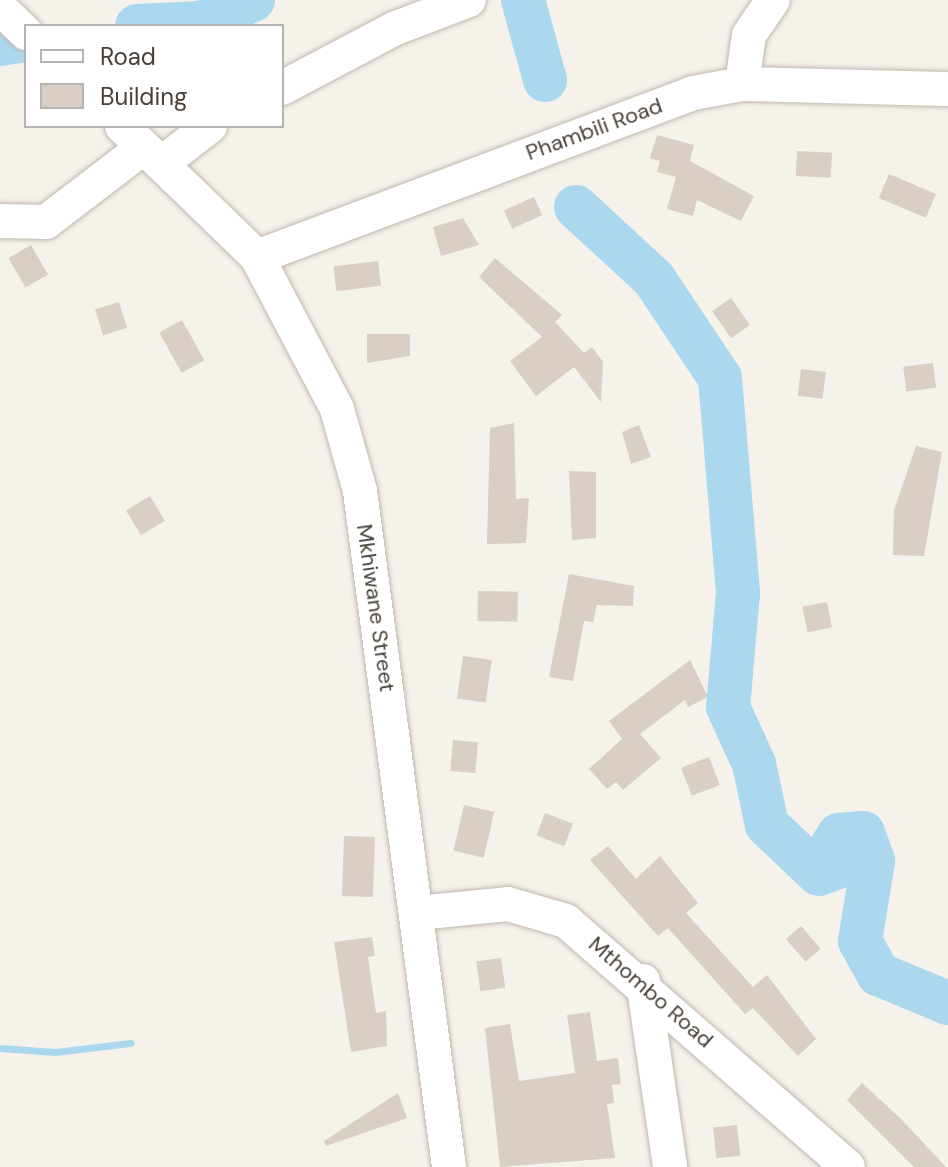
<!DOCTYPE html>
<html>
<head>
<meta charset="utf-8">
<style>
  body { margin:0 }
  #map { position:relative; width:948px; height:1167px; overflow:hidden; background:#f5f1eb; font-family:"DM Sans",sans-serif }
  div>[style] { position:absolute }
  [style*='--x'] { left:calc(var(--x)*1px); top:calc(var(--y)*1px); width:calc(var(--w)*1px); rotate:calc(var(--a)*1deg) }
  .stream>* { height:7px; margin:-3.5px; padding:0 3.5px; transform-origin:3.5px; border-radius:3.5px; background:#abd8ee }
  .river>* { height:44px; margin:-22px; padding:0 22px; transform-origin:22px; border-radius:22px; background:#abd8ee }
  .building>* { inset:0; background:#d9cfc4; transform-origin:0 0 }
  .roads { filter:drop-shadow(0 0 2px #c0b8ae) drop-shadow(0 0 2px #c0b8ae) }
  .minor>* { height:34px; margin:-17px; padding:0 17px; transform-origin:17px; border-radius:17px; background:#fff }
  span { translate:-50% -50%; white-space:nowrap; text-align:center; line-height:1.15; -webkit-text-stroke:8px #fff; paint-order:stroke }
  .street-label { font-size:22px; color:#494139 }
  .legend { position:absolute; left:24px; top:24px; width:260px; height:104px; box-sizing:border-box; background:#fff; border:2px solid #b6b3b0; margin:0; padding:10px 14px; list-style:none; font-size:24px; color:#494139 }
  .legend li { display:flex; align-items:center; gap:16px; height:40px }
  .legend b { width:40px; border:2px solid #b6b3b0 }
</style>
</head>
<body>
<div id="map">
  <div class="stream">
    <div style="--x:0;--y:1048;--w:55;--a:4.2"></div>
    <div style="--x:55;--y:1052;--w:76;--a:-6.8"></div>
  </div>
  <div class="river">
    <div style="--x:523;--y:0;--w:83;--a:74.6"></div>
    <div style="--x:137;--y:26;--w:64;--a:-2.7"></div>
    <div style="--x:201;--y:23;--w:57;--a:-23.9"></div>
    <div style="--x:0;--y:44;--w:26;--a:-9"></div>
    <div style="--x:576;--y:207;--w:106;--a:42.7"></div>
    <div style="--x:654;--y:279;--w:119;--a:56.3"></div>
    <div style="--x:720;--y:378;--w:216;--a:85.2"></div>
    <div style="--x:738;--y:593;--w:114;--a:95"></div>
    <div style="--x:728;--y:707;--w:63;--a:65.5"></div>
    <div style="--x:754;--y:764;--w:62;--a:78"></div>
    <div style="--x:767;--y:825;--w:71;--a:43.3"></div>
    <div style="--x:819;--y:874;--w:19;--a:-21"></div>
    <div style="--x:837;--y:867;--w:22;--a:-103"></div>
    <div style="--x:832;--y:846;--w:13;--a:-58"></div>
    <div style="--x:839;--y:835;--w:24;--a:-5"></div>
    <div style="--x:863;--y:833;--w:30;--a:70"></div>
    <div style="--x:873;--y:861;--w:81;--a:99.2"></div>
    <div style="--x:860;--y:941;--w:38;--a:61"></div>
    <div style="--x:878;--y:974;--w:76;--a:22.5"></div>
  </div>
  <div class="building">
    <div style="clip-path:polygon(657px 135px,694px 145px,690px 161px,754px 196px,741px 221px,697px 200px,693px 216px,667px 209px,676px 177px,657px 172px,660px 161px,650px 158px)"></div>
    <div style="left:797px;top:151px;width:35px;height:25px;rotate:3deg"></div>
    <div style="left:889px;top:174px;width:51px;height:26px;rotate:23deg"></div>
    <div style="left:534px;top:197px;width:20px;height:33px;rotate:66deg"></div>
    <div style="clip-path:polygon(463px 218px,479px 245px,441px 256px,433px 227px)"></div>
    <div style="left:31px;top:245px;width:34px;height:26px;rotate:60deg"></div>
    <div style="clip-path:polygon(495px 258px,562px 315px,555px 322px,584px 353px,592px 347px,603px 362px,601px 402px,574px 367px,536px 396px,510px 361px,542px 337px,479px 277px)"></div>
    <div style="left:378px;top:261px;width:25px;height:45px;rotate:83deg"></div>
    <div style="left:731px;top:298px;width:33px;height:23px;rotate:55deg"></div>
    <div style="left:119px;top:302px;width:27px;height:25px;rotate:73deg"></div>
    <div style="left:182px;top:320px;width:46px;height:26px;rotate:61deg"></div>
    <div style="clip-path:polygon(367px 334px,410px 334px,410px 356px,367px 363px)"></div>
    <div style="left:933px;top:363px;width:25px;height:30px;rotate:83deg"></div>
    <div style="left:801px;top:369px;width:25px;height:27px;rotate:7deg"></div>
    <div style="clip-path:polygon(514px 423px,516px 499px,529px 498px,526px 543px,487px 544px,490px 428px)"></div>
    <div style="clip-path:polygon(639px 425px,651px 457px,631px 464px,622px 432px)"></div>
    <div style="clip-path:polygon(916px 446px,942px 452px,924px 556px,893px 555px,894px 510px)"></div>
    <div style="clip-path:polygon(569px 471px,596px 472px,596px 538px,572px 540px)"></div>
    <div style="left:150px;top:496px;width:29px;height:28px;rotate:59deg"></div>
    <div style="clip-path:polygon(569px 574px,634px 586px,633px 606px,597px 605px,593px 622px,584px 621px,573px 681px,549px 677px)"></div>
    <div style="left:478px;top:591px;width:40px;height:30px;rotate:1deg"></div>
    <div style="left:827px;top:602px;width:26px;height:25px;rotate:79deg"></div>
    <div style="left:463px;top:656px;width:29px;height:43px;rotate:8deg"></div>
    <div style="clip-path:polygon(690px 660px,708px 697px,688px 707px,685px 700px,640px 734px,661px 758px,623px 790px,616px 782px,607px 789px,589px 769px,622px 739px,609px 721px)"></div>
    <div style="left:453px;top:740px;width:25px;height:31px;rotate:5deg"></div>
    <div style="left:709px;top:757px;width:30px;height:30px;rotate:69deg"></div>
    <div style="left:464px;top:805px;width:31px;height:47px;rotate:13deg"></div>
    <div style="left:545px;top:813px;width:30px;height:24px;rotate:21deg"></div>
    <div style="left:344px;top:836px;width:31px;height:60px;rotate:2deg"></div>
    <div style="clip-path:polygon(608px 846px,636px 879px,660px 856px,698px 903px,686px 913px,753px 987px,767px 975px,816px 1039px,798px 1056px,753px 1008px,745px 1014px,668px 928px,658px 936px,590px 860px)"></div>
    <div style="left:801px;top:926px;width:30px;height:20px;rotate:49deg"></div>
    <div style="clip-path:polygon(372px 937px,375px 956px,368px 957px,376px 1013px,386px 1011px,387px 1046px,351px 1052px,334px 942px)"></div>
    <div style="left:501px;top:958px;width:30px;height:25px;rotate:82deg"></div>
    <div style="clip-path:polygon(590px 1012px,597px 1061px,618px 1058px,621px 1084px,612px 1085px,614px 1103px,607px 1104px,615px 1158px,500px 1167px,485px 1028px,510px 1024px,519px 1081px,575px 1073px,567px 1015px)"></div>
    <div style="clip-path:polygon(862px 1083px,901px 1119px,946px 1167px,914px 1167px,847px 1100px)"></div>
    <div style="clip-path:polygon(398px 1093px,407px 1118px,326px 1146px,324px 1141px)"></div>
    <div style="left:737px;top:1125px;width:31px;height:24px;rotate:84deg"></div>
  </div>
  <div class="roads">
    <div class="minor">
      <div style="--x:0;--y:8;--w:36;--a:44"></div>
      <div style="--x:742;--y:84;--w:49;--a:-81.9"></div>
      <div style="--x:749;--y:35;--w:42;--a:-55.6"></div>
      <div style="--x:282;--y:88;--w:129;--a:-27.8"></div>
      <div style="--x:396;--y:28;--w:78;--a:-21"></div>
      <div style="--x:122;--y:126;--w:188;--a:44.1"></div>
      <div style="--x:257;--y:257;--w:172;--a:62.2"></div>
      <div style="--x:337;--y:409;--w:85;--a:74.3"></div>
      <div style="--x:360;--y:491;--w:682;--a:82.5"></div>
      <div style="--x:161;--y:164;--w:62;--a:-37.8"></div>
      <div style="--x:0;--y:221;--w:46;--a:1.2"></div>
      <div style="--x:46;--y:222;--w:123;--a:-37.4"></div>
      <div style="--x:257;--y:257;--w:466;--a:-20.6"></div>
      <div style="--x:693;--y:93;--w:50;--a:-10.4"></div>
      <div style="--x:742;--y:84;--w:206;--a:1.4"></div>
      <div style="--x:417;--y:913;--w:91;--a:-5.6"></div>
      <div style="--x:508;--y:904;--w:60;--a:16.3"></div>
      <div style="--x:566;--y:921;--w:374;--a:41.1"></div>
      <div style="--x:643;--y:981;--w:188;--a:81.7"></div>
    </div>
  </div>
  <div class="street-label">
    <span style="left:594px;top:129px;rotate:-20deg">Phambili Road</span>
    <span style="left:376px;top:608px;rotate:82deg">Mkhiwane Street</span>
    <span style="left:651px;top:992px;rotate:41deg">Mthombo Road</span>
  </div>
  <ul class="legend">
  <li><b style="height:10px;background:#fff"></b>Road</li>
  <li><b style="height:22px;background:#d9cfc4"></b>Building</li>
  </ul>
</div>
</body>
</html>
